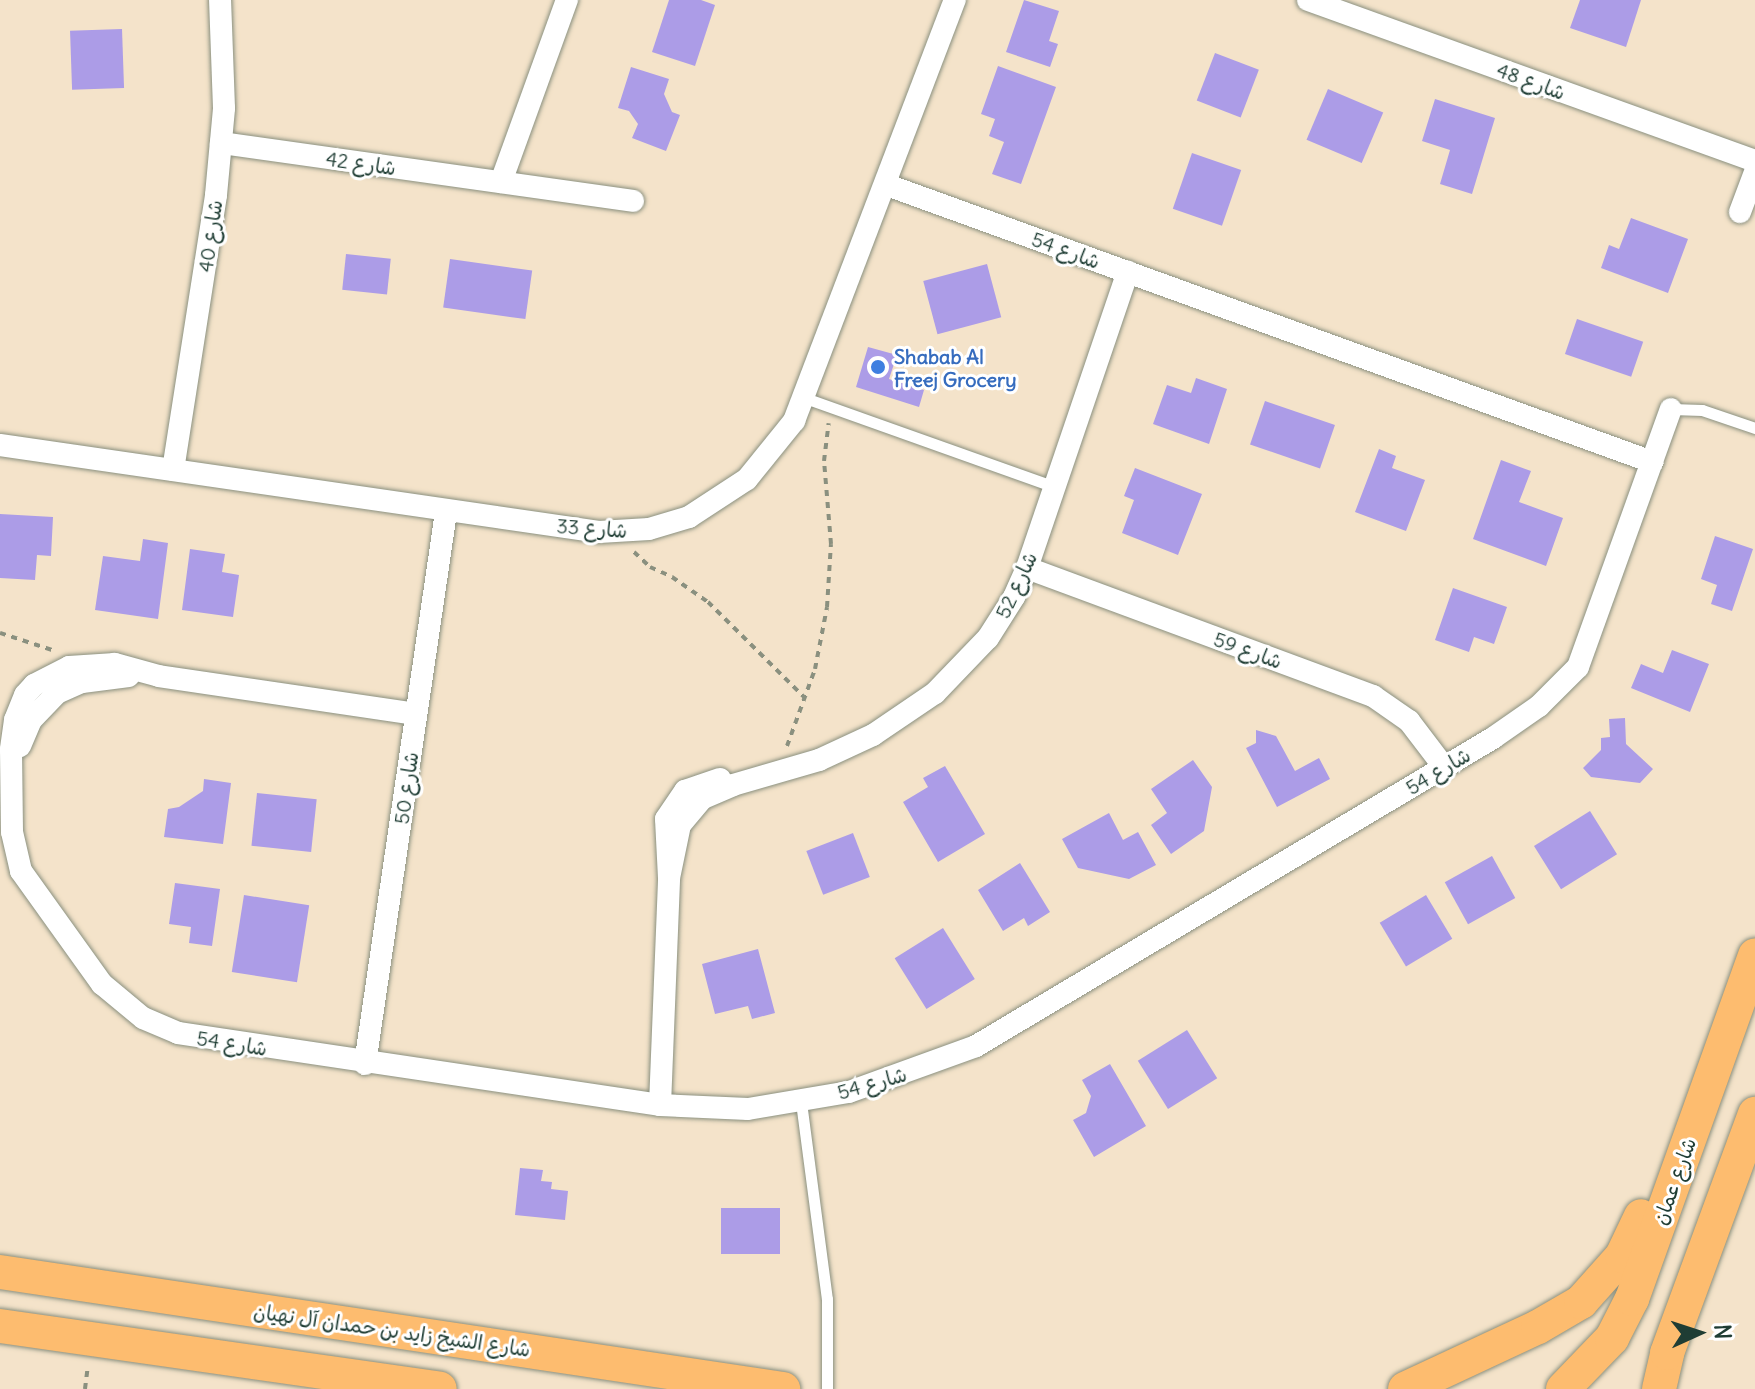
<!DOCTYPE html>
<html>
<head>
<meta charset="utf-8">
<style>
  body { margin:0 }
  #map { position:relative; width:1755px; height:1389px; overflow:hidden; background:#f4e3ca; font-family:Delius,"Playpen Sans Arabic",sans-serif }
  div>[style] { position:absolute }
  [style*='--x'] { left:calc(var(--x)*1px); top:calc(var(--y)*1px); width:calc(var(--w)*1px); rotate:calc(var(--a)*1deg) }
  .building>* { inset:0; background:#ac9ce7; transform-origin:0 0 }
  .path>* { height:4px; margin-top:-2px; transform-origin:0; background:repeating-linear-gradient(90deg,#8a907f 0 6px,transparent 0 12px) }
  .roads { filter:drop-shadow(0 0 2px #8a907f) drop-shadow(0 0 2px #8a907f) }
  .lane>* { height:11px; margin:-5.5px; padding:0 5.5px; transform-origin:5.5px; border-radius:5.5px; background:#fff }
  .street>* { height:22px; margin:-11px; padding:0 11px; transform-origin:11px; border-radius:11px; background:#fff }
  .primary>* { height:34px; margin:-17px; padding:0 17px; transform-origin:17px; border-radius:17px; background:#fdbc6f }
  .dots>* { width:22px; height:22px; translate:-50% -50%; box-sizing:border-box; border:4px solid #fff; border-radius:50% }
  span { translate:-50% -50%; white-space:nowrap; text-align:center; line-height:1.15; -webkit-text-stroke:6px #fff; paint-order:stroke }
  .street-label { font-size:20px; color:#1f3d34 }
  .shop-label { font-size:20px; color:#366cbe; font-weight:700 }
  .left { translate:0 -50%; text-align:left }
  .north { position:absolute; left:1659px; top:1293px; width:80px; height:80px; -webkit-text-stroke:6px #fff; paint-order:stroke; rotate:87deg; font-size:22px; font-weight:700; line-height:32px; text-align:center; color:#1f3d34 }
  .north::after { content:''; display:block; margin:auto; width:28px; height:36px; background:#1f3d34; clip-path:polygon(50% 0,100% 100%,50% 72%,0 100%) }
</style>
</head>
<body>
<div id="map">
  <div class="building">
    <div style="clip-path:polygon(669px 0,701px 0,715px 5px,695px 66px,652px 52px)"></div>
    <div style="clip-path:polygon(1024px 0,1059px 11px,1049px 41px,1058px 44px,1050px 67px,1006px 52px)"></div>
    <div style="clip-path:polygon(1580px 0,1641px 0,1626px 47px,1570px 28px)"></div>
    <div style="left:122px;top:29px;width:59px;height:52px;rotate:88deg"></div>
    <div style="left:1215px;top:53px;width:47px;height:51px;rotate:21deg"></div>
    <div style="clip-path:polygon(998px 66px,1056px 87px,1021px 184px,992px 174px,1004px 142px,989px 136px,995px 119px,981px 114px)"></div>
    <div style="clip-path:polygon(631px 67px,669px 79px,664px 94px,672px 112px,680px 115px,666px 151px,632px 138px,638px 124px,629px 111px,618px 108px)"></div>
    <div style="left:1328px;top:89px;width:60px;height:55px;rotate:23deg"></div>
    <div style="clip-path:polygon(1435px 99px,1495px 118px,1472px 194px,1440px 184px,1450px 150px,1422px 141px)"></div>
    <div style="left:1192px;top:153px;width:52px;height:59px;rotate:19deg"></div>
    <div style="clip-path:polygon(1631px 218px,1688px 239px,1668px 293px,1601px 268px,1609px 245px,1619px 249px)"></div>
    <div style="left:346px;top:254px;width:45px;height:36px;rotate:6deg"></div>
    <div style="left:450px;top:259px;width:83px;height:49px;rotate:8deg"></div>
    <div style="left:987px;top:264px;width:55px;height:66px;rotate:75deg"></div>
    <div style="left:1577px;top:319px;width:70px;height:37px;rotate:19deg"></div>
    <div style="clip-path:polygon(868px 347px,897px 355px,889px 379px,924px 390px,919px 407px,856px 387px)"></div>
    <div style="clip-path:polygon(1196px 378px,1227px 389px,1209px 444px,1153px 424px,1167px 385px,1191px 393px)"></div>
    <div style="left:1265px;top:401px;width:74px;height:46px;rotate:19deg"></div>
    <div style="clip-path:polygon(1379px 449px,1396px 456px,1392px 468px,1425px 480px,1406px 531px,1355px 512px)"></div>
    <div style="clip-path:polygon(1501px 460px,1531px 471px,1519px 502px,1563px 518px,1546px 566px,1473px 539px)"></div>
    <div style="clip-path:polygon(1135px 468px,1202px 494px,1178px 555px,1122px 533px,1134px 500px,1124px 496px)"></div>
    <div style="clip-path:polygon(0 514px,53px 517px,51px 556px,37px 555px,35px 580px,0 578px)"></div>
    <div style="clip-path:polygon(1715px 536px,1753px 549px,1732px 611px,1711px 604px,1717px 585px,1701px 579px)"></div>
    <div style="clip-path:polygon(143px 539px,168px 543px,158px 619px,95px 610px,103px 556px,140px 561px)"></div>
    <div style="clip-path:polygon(190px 549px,225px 554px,222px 572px,239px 575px,233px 617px,182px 610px)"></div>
    <div style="clip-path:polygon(1453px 588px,1507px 607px,1494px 644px,1474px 637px,1469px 652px,1435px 640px)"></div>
    <div style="clip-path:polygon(1672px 650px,1709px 664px,1690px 712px,1631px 688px,1641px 664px,1663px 673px)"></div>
    <div style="clip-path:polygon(1625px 718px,1626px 744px,1653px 769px,1640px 783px,1591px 777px,1583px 768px,1601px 750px,1601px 738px,1610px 737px,1609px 719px)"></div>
    <div style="clip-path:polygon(1256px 730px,1276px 736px,1295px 771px,1319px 758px,1330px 779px,1277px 807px,1246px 748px,1256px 743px)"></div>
    <div style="clip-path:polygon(1193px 760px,1212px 787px,1204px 831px,1171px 854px,1151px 825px,1167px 813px,1151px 789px)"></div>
    <div style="clip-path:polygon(945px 766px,985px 834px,938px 862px,903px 802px,928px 787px,923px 778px)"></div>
    <div style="clip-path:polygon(204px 779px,231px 783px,223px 844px,164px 837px,168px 809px,179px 807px,203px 791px)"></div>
    <div style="left:257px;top:793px;width:60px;height:53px;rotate:6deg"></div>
    <div style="left:1590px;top:811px;width:51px;height:66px;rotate:58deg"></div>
    <div style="clip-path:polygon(1109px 813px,1123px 840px,1138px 832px,1156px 865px,1129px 879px,1078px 868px,1062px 839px)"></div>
    <div style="left:853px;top:833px;width:47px;height:50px;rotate:69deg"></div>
    <div style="left:1492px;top:856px;width:48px;height:54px;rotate:61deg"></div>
    <div style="clip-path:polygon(1020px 863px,1050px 912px,1028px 926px,1024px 918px,1003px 931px,978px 890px)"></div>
    <div style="clip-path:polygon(175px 883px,220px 889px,212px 946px,189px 943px,191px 927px,169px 924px)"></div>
    <div style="left:244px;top:895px;width:66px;height:78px;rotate:9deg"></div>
    <div style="left:1426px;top:895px;width:51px;height:54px;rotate:59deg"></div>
    <div style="left:943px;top:928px;width:60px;height:57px;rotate:58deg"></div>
    <div style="clip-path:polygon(758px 949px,775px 1013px,752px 1019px,748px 1006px,715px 1014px,702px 964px)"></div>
    <div style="left:1187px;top:1030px;width:57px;height:58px;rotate:58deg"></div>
    <div style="clip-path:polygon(1110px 1064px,1146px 1126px,1094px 1157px,1073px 1120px,1086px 1113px,1091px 1096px,1082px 1080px)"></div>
    <div style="clip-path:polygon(520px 1168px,543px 1170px,541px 1181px,552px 1182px,551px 1189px,568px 1191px,565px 1220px,515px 1215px)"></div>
    <div style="left:721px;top:1208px;width:59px;height:46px"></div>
  </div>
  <div class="path">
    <div style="--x:634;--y:552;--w:22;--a:43"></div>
    <div style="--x:650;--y:567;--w:24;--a:24"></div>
    <div style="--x:672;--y:577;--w:44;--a:34.8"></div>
    <div style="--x:708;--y:602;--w:136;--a:44.7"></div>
    <div style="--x:0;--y:633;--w:58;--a:18.1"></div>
    <div style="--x:787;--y:746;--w:82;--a:-70"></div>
    <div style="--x:815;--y:669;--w:63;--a:-79"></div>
    <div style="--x:827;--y:607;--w:63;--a:-86.4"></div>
    <div style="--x:831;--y:544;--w:83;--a:-94.8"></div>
    <div style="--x:824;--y:461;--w:38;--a:-83"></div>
    <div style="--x:85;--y:1389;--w:24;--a:-83"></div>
  </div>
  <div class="roads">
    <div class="lane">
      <div style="--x:805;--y:398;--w:265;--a:19.6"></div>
      <div style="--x:1671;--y:409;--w:31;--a:2"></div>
      <div style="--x:1702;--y:410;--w:56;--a:18.8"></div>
      <div style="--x:801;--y:1102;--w:199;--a:82.5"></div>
      <div style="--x:827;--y:1299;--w:90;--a:90"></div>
    </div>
    <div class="street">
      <div style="--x:1308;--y:0;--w:475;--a:19.8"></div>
      <div style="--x:221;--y:143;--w:416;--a:8"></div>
      <div style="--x:501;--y:182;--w:194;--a:-70.1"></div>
      <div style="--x:887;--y:185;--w:814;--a:19.9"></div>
      <div style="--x:1740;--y:212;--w:43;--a:-69.4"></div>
      <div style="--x:0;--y:445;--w:605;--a:8.26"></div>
      <div style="--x:599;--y:532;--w:50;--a:-3.4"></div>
      <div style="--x:649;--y:529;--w:42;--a:-16.7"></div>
      <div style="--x:689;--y:517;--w:69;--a:-33.2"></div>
      <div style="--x:747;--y:479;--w:75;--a:-51"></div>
      <div style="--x:794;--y:421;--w:451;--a:-69.1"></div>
      <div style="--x:173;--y:470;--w:278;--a:-81.1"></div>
      <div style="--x:216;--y:195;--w:87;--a:-84.7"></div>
      <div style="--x:224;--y:108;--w:108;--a:-92.1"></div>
      <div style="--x:1027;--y:568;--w:369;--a:20.3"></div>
      <div style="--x:1373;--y:696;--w:44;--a:34.8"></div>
      <div style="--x:1409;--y:721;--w:58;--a:52.7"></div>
      <div style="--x:416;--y:714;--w:260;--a:-171.6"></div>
      <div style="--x:159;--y:676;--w:46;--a:-164.7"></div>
      <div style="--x:115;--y:664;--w:46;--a:176.3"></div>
      <div style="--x:69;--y:667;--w:39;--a:153"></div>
      <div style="--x:34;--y:685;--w:13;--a:132"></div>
      <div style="--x:25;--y:695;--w:27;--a:112"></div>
      <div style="--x:15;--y:720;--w:30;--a:98"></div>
      <div style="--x:11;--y:750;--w:82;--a:89.3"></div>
      <div style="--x:12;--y:832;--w:40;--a:77"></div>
      <div style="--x:21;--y:871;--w:139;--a:54.4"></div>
      <div style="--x:102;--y:984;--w:53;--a:39.7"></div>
      <div style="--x:143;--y:1018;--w:38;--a:23"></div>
      <div style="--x:178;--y:1033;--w:487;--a:8.5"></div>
      <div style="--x:660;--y:1105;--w:88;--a:2.6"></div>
      <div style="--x:748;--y:1109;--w:102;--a:-9.6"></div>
      <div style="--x:849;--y:1092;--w:135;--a:-19.9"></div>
      <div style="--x:976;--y:1046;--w:602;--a:-30.78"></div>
      <div style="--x:1493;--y:738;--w:56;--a:-34.8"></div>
      <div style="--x:1539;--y:706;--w:55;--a:-45"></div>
      <div style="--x:1578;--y:667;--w:274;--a:-70.2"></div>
      <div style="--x:20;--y:746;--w:28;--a:-67"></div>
      <div style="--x:31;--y:720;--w:37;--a:-46"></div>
      <div style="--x:57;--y:693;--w:27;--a:-24"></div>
      <div style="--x:82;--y:682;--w:47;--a:-7.3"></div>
      <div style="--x:669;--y:878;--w:54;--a:-78.3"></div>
      <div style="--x:680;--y:825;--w:35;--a:-50"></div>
      <div style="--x:703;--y:798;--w:33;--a:-23"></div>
      <div style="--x:733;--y:785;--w:90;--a:-16.2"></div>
      <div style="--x:819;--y:760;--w:60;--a:-24.8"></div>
      <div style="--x:873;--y:735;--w:75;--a:-34.1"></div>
      <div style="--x:935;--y:693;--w:76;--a:-46.1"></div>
      <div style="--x:988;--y:638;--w:49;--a:-57.6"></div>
      <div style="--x:1014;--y:597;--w:32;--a:-66"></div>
      <div style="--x:1027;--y:568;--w:313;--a:-71.2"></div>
      <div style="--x:365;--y:1064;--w:558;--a:-81.65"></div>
      <div style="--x:660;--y:1105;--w:227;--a:-87.7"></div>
      <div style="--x:669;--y:878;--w:59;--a:-92.9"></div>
      <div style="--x:666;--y:819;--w:34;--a:-56"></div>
      <div style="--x:685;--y:791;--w:37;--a:-19"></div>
    </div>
    <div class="primary">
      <div style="--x:0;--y:1272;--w:792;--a:8.5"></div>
      <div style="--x:0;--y:1326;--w:444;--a:8.1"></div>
      <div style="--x:1405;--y:1389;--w:147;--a:-25"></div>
      <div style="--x:1538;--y:1327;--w:50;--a:-30.2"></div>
      <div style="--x:1581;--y:1302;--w:62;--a:-48.3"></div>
      <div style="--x:1622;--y:1256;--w:44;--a:-64.6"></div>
      <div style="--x:1563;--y:1389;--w:71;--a:-46.1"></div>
      <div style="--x:1612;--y:1338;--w:44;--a:-62.9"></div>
      <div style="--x:1632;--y:1299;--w:365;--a:-70.3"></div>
      <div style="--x:1659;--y:1389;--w:37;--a:-77"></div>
      <div style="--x:1667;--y:1353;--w:255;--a:-69.8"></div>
    </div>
  </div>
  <div class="dots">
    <div style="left:878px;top:367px;background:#3f7fe0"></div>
  </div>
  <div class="street-label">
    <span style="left:1531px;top:81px;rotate:20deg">شارع 48</span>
    <span style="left:361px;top:163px;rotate:8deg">شارع 42</span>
    <span style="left:210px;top:236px;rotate:-82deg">شارع 40</span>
    <span style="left:1066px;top:250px;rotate:20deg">شارع 54</span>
    <span style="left:592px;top:528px;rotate:4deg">شارع 33</span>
    <span style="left:1016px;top:585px;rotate:-65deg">شارع 52</span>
    <span style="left:1248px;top:650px;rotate:20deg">شارع 59</span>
    <span style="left:1438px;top:771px;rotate:-31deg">شارع 54</span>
    <span style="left:406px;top:788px;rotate:-82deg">شارع 50</span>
    <span style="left:232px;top:1043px;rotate:9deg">شارع 54</span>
    <span style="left:872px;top:1083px;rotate:-16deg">شارع 54</span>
    <span style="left:1674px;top:1181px;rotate:-70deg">شارع عمان</span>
    <span style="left:392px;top:1330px;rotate:8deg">شارع الشيخ زايد بن حمدان آل نهيان</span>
  </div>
  <div class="shop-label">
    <span class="left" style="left:894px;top:368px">Shabab Al<br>Freej Grocery</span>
  </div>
  <div class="north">N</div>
</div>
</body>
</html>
